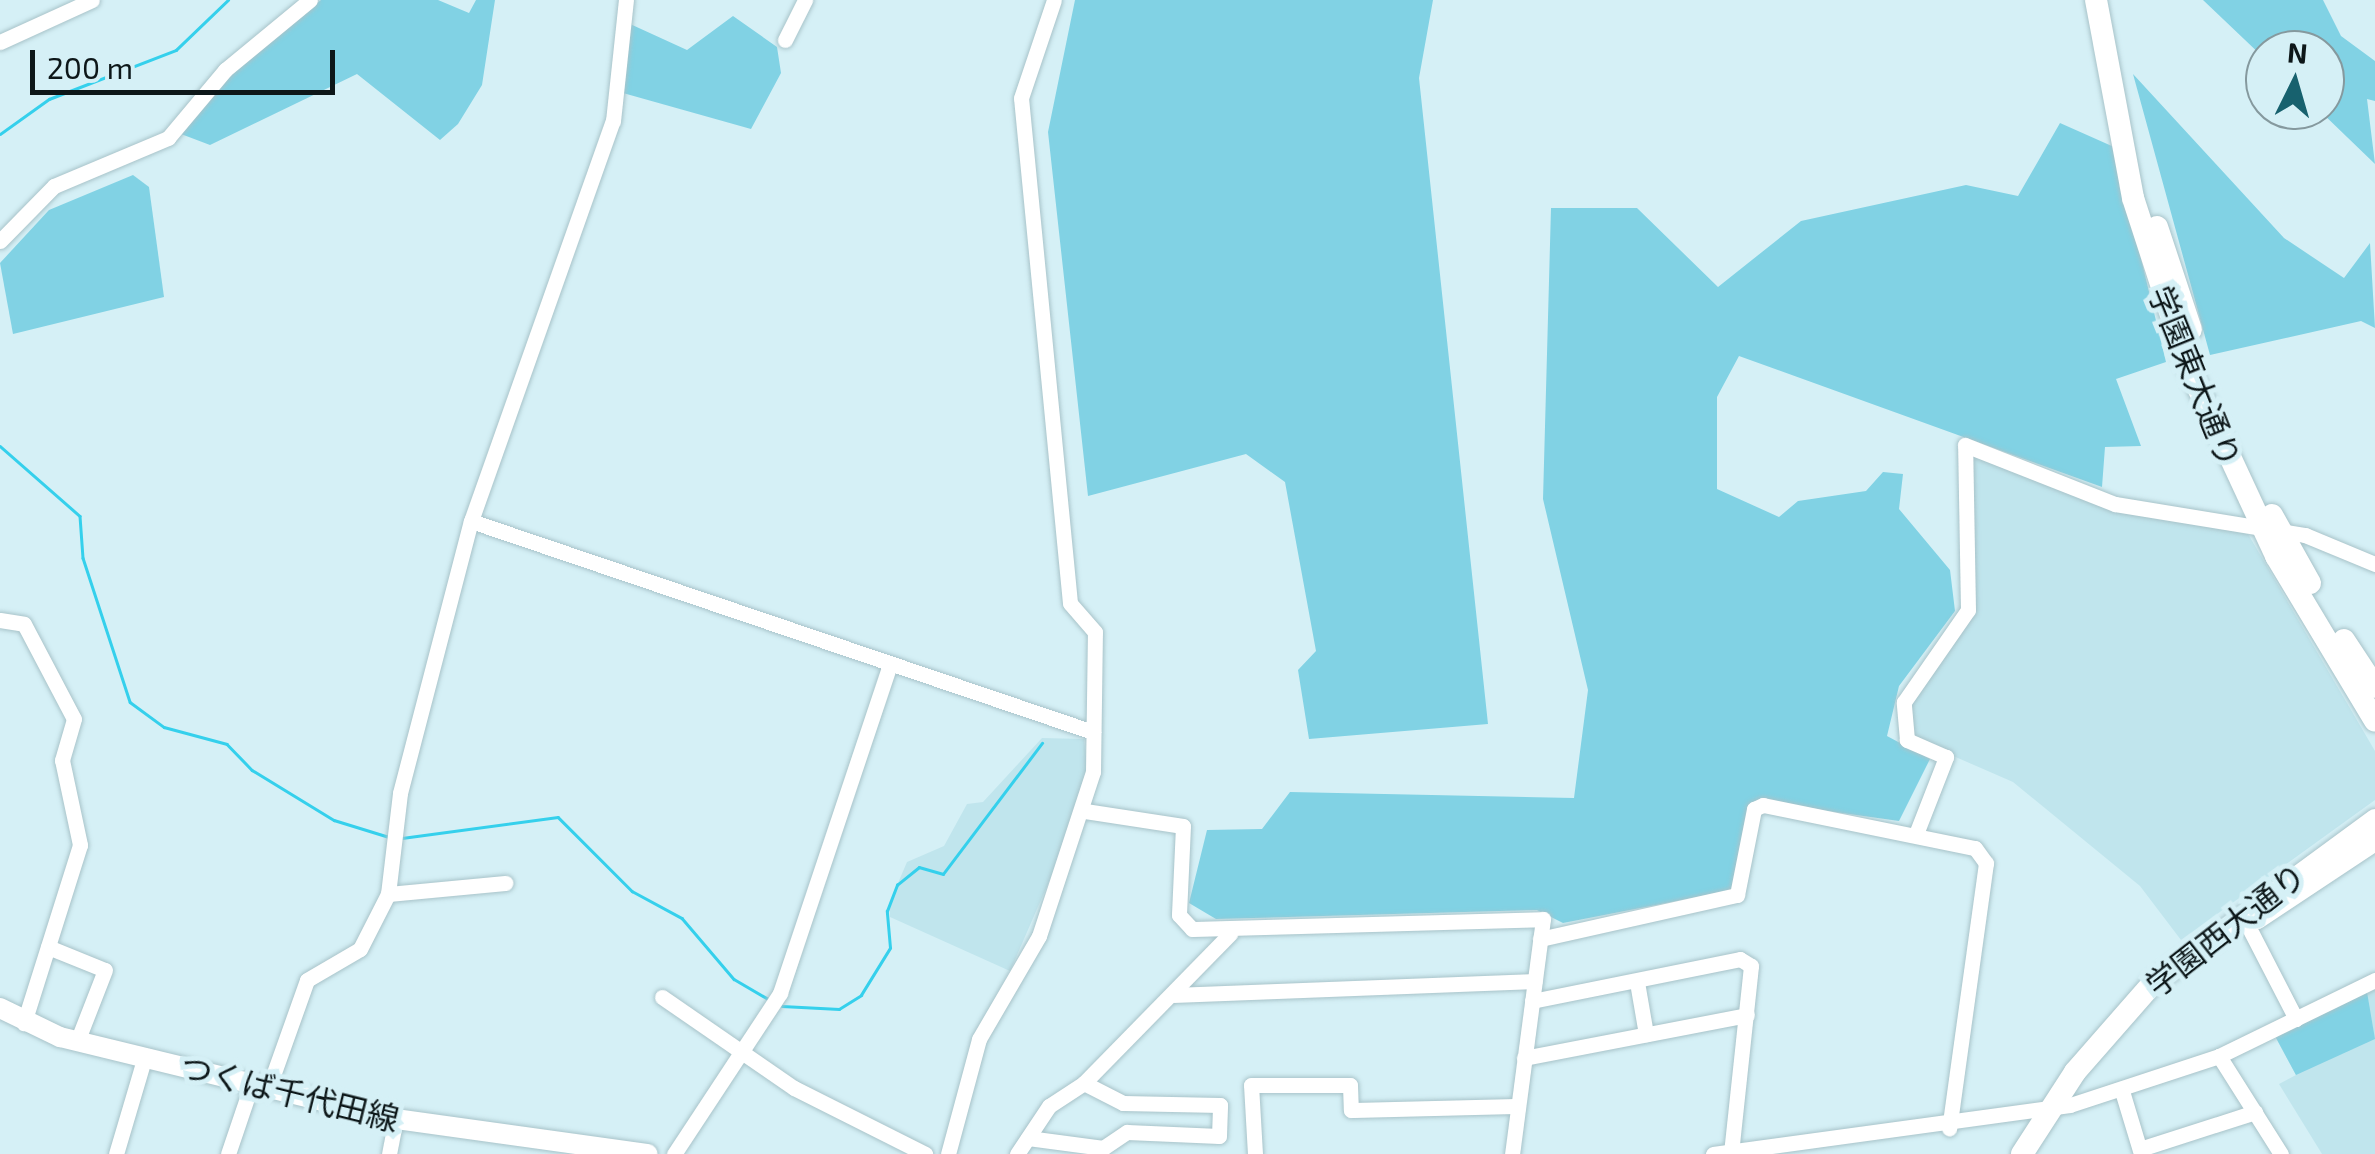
<!DOCTYPE html>
<html>
<head>
<meta charset="utf-8">
<style>
  body { margin:0 }
  #map { position:relative; width:2375px; height:1154px; overflow:hidden; background:#d5f0f6; font-family:"Exo 2","Noto Sans JP",sans-serif }
  div>[style] { position:absolute }
  [style*='--x'] { left:calc(var(--x)*1px); top:calc(var(--y)*1px); width:calc(var(--w)*1px); rotate:calc(var(--a)*1deg) }
  .built>* { inset:0; background:#c0e5ed }
  .green>* { inset:0; background:#81d2e4 }
  .stream>* { height:2.5px; margin:-1.25px; padding:0 1.25px; transform-origin:1.25px; border-radius:1.25px; background:#35d0ec }
  .roads { filter:drop-shadow(0 0 2px #a8c3c9) drop-shadow(0 0 2px #a8c3c9) }
  .minor>* { height:15px; margin:-7.5px; padding:0 7.5px; transform-origin:7.5px; border-radius:7.5px; background:#fff }
  .major>* { height:20px; margin:-10px; padding:0 10px; transform-origin:10px; border-radius:10px; background:#fff }
  .highway>* { height:22px; margin:-11px; padding:0 11px; transform-origin:11px; border-radius:11px; background:#fff }
  span { translate:-50% -50%; white-space:nowrap; text-align:center; line-height:1.15; -webkit-text-stroke:10px #d5f0f6; paint-order:stroke }
  .street-label { font-size:32px; color:#0d1719 }
  .north { position:absolute; left:2245px; top:30px; width:100px; height:100px; box-sizing:border-box; background:#d5f0f6; border:2px solid #85999e; border-radius:50%; rotate:5deg; font-size:28px; font-weight:700; line-height:40px; text-align:center; color:#0d1719 }
  .north::after { content:''; display:block; margin:auto; width:35px; height:45px; background:#17616e; clip-path:polygon(50% 0,100% 100%,50% 72%,0 100%) }
  .scale { position:absolute; left:30px; top:50px; width:305px; height:45px; box-sizing:border-box; border:5px solid #0d1719; border-top:0; padding-left:12px; font-size:30px; line-height:35px; white-space:nowrap; color:#0d1719; -webkit-text-stroke:8px #d5f0f6; paint-order:stroke }
</style>
</head>
<body>
<div id="map">
  <div class="built">
    <div style="clip-path:polygon(1966px 454px,2248px 534px,2375px 751px,2375px 800px,2181px 940px,2140px 886px,2013px 782px,1912px 738px,1910px 704px,1973px 612px)"></div>
    <div style="clip-path:polygon(1042px 738px,1084px 739px,1087px 767px,1081px 808px,1010px 971px,890px 917px,889px 904px,907px 862px,944px 846px,967px 804px,983px 802px)"></div>
    <div style="clip-path:polygon(2375px 985px,2375px 1154px,2322px 1154px,2279px 1084px,2296px 1075px,2275px 1036px)"></div>
  </div>
  <div class="green">
    <div style="clip-path:polygon(321px 0,438px 0,469px 13px,476px 0,495px 0,482px 85px,458px 124px,440px 140px,357px 74px,210px 145px,181px 134px,232px 69px)"></div>
    <div style="clip-path:polygon(1075px 0,1433px 0,1419px 78px,1488px 724px,1309px 739px,1298px 670px,1316px 651px,1285px 482px,1246px 454px,1088px 496px,1048px 132px)"></div>
    <div style="clip-path:polygon(2203px 0,2323px 0,2341px 36px,2375px 61px,2375px 101px,2367px 99px,2375px 164px,2319px 110px,2325px 50px,2265px 50px,2265px 59px)"></div>
    <div style="clip-path:polygon(733px 16px,777px 47px,781px 73px,751px 129px,623px 93px,617px 18px,687px 50px)"></div>
    <div style="clip-path:polygon(2133px 74px,2284px 238px,2344px 278px,2370px 243px,2375px 328px,2361px 321px,2210px 355px)"></div>
    <div style="clip-path:polygon(2060px 123px,2114px 147px,2166px 362px,2116px 379px,2141px 446px,2105px 447px,2102px 487px,1739px 356px,1717px 397px,1717px 489px,1779px 517px,1798px 501px,1866px 491px,1883px 472px,1903px 474px,1899px 509px,1950px 570px,1955px 611px,1899px 686px,1887px 736px,1930px 759px,1899px 821px,1756px 801px,1738px 889px,1563px 923px,1537px 910px,1216px 919px,1189px 903px,1207px 830px,1262px 829px,1290px 792px,1574px 798px,1588px 690px,1543px 499px,1551px 208px,1637px 208px,1718px 287px,1801px 221px,1966px 185px,2018px 196px)"></div>
    <div style="clip-path:polygon(133px 175px,149px 187px,164px 297px,13px 334px,0 263px,49px 210px)"></div>
    <div style="clip-path:polygon(2367px 992px,2375px 1039px,2296px 1075px,2275px 1036px)"></div>
  </div>
  <div class="stream">
    <div style="--x:0;--y:134;--w:60;--a:-35.5"></div>
    <div style="--x:49;--y:99;--w:136;--a:-21.1"></div>
    <div style="--x:176;--y:50;--w:72;--a:-43.9"></div>
    <div style="--x:0;--y:446;--w:106;--a:41.2"></div>
    <div style="--x:80;--y:516;--w:42;--a:85.9"></div>
    <div style="--x:83;--y:558;--w:151;--a:71.9"></div>
    <div style="--x:130;--y:702;--w:42;--a:36.3"></div>
    <div style="--x:164;--y:727;--w:65;--a:15.1"></div>
    <div style="--x:227;--y:744;--w:36;--a:46"></div>
    <div style="--x:252;--y:770;--w:96;--a:31.4"></div>
    <div style="--x:334;--y:820;--w:58;--a:17.2"></div>
    <div style="--x:402;--y:838;--w:157;--a:-7.7"></div>
    <div style="--x:558;--y:817;--w:105;--a:45"></div>
    <div style="--x:632;--y:891;--w:57;--a:28.4"></div>
    <div style="--x:682;--y:918;--w:80;--a:49.6"></div>
    <div style="--x:734;--y:979;--w:42;--a:30.3"></div>
    <div style="--x:782;--y:1006;--w:57;--a:3"></div>
    <div style="--x:839;--y:1009;--w:26;--a:-32"></div>
    <div style="--x:861;--y:995;--w:55;--a:-58.3"></div>
    <div style="--x:890;--y:948;--w:37;--a:-95"></div>
    <div style="--x:887;--y:911;--w:28;--a:-69"></div>
    <div style="--x:897;--y:885;--w:28;--a:-39"></div>
    <div style="--x:919;--y:867;--w:25;--a:16"></div>
    <div style="--x:943;--y:874;--w:164;--a:-52.9"></div>
  </div>
  <div class="roads">
    <div class="minor">
      <div style="--x:785;--y:40;--w:45;--a:-63.4"></div>
      <div style="--x:0;--y:42;--w:101;--a:-24.5"></div>
      <div style="--x:0;--y:241;--w:77;--a:-45.5"></div>
      <div style="--x:54;--y:186;--w:124;--a:-22.8"></div>
      <div style="--x:168;--y:138;--w:89;--a:-50"></div>
      <div style="--x:225;--y:70;--w:110;--a:-39.5"></div>
      <div style="--x:471;--y:521;--w:657;--a:18.74"></div>
      <div style="--x:0;--y:620;--w:24;--a:9"></div>
      <div style="--x:24;--y:624;--w:107;--a:62.2"></div>
      <div style="--x:74;--y:719;--w:43;--a:106.3"></div>
      <div style="--x:62;--y:760;--w:87;--a:78"></div>
      <div style="--x:80;--y:845;--w:187;--a:107.5"></div>
      <div style="--x:1085;--y:811;--w:99;--a:8.7"></div>
      <div style="--x:1183;--y:826;--w:89;--a:92.6"></div>
      <div style="--x:1179;--y:915;--w:19;--a:47"></div>
      <div style="--x:1192;--y:929;--w:351;--a:-1.6"></div>
      <div style="--x:1543;--y:919;--w:237;--a:97.5"></div>
      <div style="--x:1916;--y:834;--w:83;--a:-68.7"></div>
      <div style="--x:1946;--y:757;--w:43;--a:-156.4"></div>
      <div style="--x:1907;--y:740;--w:38;--a:-95"></div>
      <div style="--x:1904;--y:702;--w:112;--a:-55.2"></div>
      <div style="--x:1968;--y:610;--w:165;--a:-91"></div>
      <div style="--x:1965;--y:445;--w:161;--a:21.5"></div>
      <div style="--x:2115;--y:504;--w:193;--a:9.3"></div>
      <div style="--x:2305;--y:535;--w:76;--a:22.5"></div>
      <div style="--x:388;--y:894;--w:118;--a:-5.4"></div>
      <div style="--x:2247;--y:924;--w:107;--a:62.7"></div>
      <div style="--x:1540;--y:939;--w:202;--a:-12.6"></div>
      <div style="--x:1737;--y:895;--w:88;--a:-78.8"></div>
      <div style="--x:1754;--y:809;--w:10;--a:-24"></div>
      <div style="--x:1763;--y:805;--w:216;--a:11.5"></div>
      <div style="--x:1975;--y:848;--w:19;--a:54"></div>
      <div style="--x:1986;--y:863;--w:268;--a:97.9"></div>
      <div style="--x:48;--y:947;--w:61;--a:22"></div>
      <div style="--x:105;--y:970;--w:77;--a:111.3"></div>
      <div style="--x:1637;--y:982;--w:53;--a:80.2"></div>
      <div style="--x:1174;--y:995;--w:361;--a:-2.2"></div>
      <div style="--x:662;--y:997;--w:160;--a:34.6"></div>
      <div style="--x:794;--y:1088;--w:147;--a:26.7"></div>
      <div style="--x:1532;--y:1001;--w:212;--a:-11.4"></div>
      <div style="--x:1740;--y:959;--w:13;--a:32"></div>
      <div style="--x:1751;--y:966;--w:189;--a:96.1"></div>
      <div style="--x:2219;--y:1056;--w:116;--a:57.7"></div>
      <div style="--x:1524;--y:1058;--w:227;--a:-10.9"></div>
      <div style="--x:270;--y:1084;--w:110;--a:-70.4"></div>
      <div style="--x:307;--y:980;--w:61;--a:-30.3"></div>
      <div style="--x:360;--y:949;--w:62;--a:-63"></div>
      <div style="--x:388;--y:894;--w:102;--a:-83.2"></div>
      <div style="--x:400;--y:793;--w:281;--a:-75.4"></div>
      <div style="--x:471;--y:521;--w:424;--a:-70.5"></div>
      <div style="--x:613;--y:121;--w:122;--a:-83.9"></div>
      <div style="--x:2122;--y:1091;--w:66;--a:73.2"></div>
      <div style="--x:1028;--y:1138;--w:76;--a:7.6"></div>
      <div style="--x:1103;--y:1148;--w:29;--a:-34"></div>
      <div style="--x:1127;--y:1132;--w:92;--a:2.5"></div>
      <div style="--x:1219;--y:1136;--w:31;--a:-88"></div>
      <div style="--x:1220;--y:1105;--w:97;--a:-178.8"></div>
      <div style="--x:1123;--y:1103;--w:44;--a:-152.9"></div>
      <div style="--x:2140;--y:1149;--w:121;--a:-17.8"></div>
      <div style="--x:116;--y:1154;--w:102;--a:-73.5"></div>
      <div style="--x:228;--y:1154;--w:78;--a:-71.3"></div>
      <div style="--x:389;--y:1154;--w:36;--a:-79"></div>
      <div style="--x:674;--y:1154;--w:193;--a:-56.6"></div>
      <div style="--x:780;--y:993;--w:347;--a:-71.5"></div>
      <div style="--x:948;--y:1154;--w:119;--a:-74.9"></div>
      <div style="--x:979;--y:1039;--w:119;--a:-59.8"></div>
      <div style="--x:1039;--y:936;--w:173;--a:-71.8"></div>
      <div style="--x:1093;--y:772;--w:140;--a:-89.2"></div>
      <div style="--x:1095;--y:632;--w:38;--a:-131"></div>
      <div style="--x:1070;--y:603;--w:507;--a:-95.54"></div>
      <div style="--x:1021;--y:98;--w:103;--a:-71.4"></div>
      <div style="--x:1017;--y:1154;--w:58;--a:-56.3"></div>
      <div style="--x:1049;--y:1106;--w:42;--a:-33.3"></div>
      <div style="--x:1084;--y:1083;--w:209;--a:-45.6"></div>
      <div style="--x:1255;--y:1154;--w:69;--a:-93.3"></div>
      <div style="--x:1251;--y:1085;--w:99;--a:0"></div>
      <div style="--x:1350;--y:1085;--w:25;--a:88"></div>
      <div style="--x:1351;--y:1110;--w:167;--a:-1.4"></div>
      <div style="--x:1713;--y:1154;--w:360;--a:-7.8"></div>
      <div style="--x:2070;--y:1105;--w:157;--a:-18.2"></div>
      <div style="--x:2219;--y:1056;--w:174;--a:-26"></div>
    </div>
    <div class="major">
      <div style="--x:0;--y:1008;--w:67;--a:25.8"></div>
      <div style="--x:60;--y:1037;--w:346;--a:13.7"></div>
      <div style="--x:396;--y:1119;--w:254;--a:7.9"></div>
    </div>
    <div class="highway">
      <div style="--x:2096;--y:0;--w:201;--a:79.4"></div>
      <div style="--x:2133;--y:198;--w:175;--a:72"></div>
      <div style="--x:2187;--y:364;--w:212;--a:65.1"></div>
      <div style="--x:2276;--y:556;--w:192;--a:59"></div>
      <div style="--x:2157;--y:227;--w:108;--a:71.7"></div>
      <div style="--x:2272;--y:515;--w:78;--a:60.8"></div>
      <div style="--x:2344;--y:640;--w:56;--a:56.6"></div>
      <div style="--x:2257;--y:918;--w:141;--a:-33.5"></div>
      <div style="--x:2022;--y:1154;--w:98;--a:-57.1"></div>
      <div style="--x:2075;--y:1072;--w:117;--a:-48.8"></div>
      <div style="--x:2152;--y:984;--w:277;--a:-36.3"></div>
    </div>
  </div>
  <div class="street-label">
    <span style="left:2196px;top:376px;rotate:68deg">学園東大通り</span>
    <span style="left:2225px;top:929px;rotate:-38deg">学園西大通り</span>
    <span style="left:290px;top:1092px;rotate:14deg">つくば千代田線</span>
  </div>
  <div class="north">N</div>
  <div class="scale">200 m</div>
</div>
</body>
</html>
